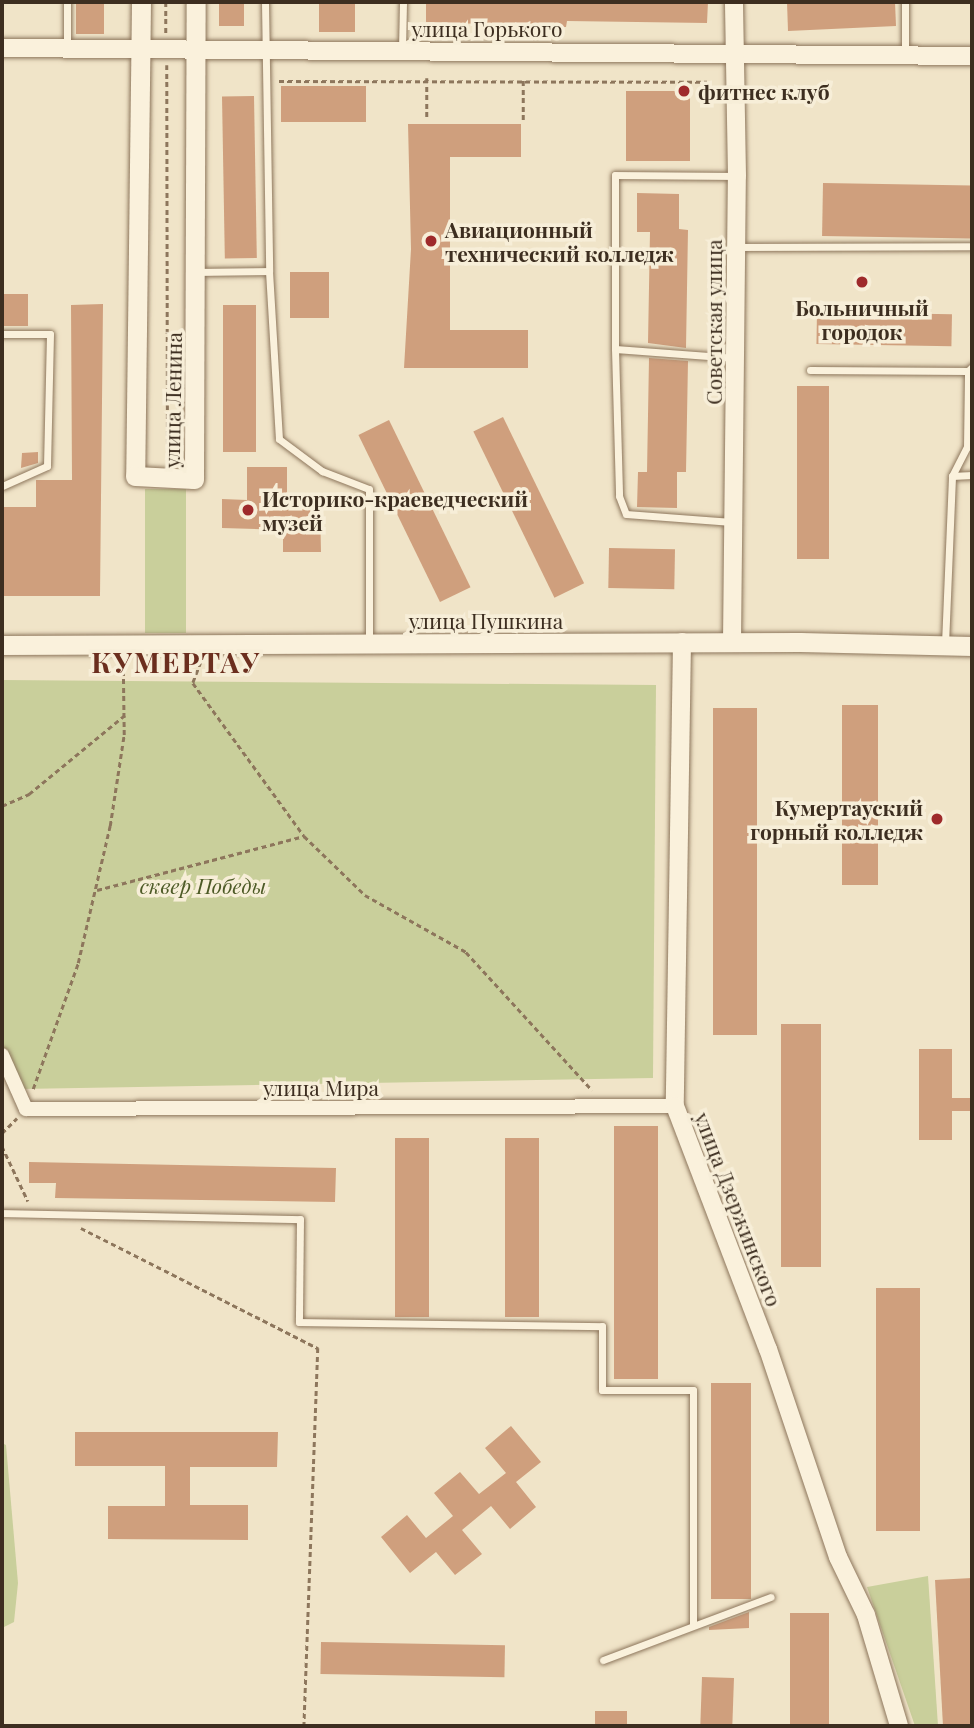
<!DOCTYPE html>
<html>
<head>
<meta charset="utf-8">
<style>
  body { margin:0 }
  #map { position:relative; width:974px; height:1728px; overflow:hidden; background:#f0e4c8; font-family:"Playfair Display",serif }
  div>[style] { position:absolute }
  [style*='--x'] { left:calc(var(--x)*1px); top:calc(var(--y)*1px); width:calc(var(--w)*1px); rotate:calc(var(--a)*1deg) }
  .green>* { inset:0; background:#c9cf9b; transform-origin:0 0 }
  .building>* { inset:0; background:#cf9f7d; transform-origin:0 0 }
  .path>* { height:2.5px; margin-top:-1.25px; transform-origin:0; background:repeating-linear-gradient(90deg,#8d765c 0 5px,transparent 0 8.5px) }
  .roads { filter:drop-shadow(0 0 2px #8d765c) drop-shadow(0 0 2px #8d765c) }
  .service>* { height:7px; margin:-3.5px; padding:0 3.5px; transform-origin:3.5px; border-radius:3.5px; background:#faf1dc }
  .minor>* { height:14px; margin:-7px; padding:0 7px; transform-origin:7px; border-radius:7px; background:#faf1dc }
  .tertiary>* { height:18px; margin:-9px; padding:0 9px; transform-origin:9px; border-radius:9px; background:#faf1dc }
  .secondary>* { height:19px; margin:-9.5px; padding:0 9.5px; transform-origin:9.5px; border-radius:9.5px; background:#faf1dc }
  .dots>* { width:19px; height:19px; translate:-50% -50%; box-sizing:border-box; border:4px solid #f7eed8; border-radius:50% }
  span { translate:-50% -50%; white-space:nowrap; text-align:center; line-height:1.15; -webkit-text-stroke:7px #f7eed8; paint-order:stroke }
  .street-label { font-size:21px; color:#3d2e20 }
  .poi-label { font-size:21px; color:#3d2e20; font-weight:700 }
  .left { translate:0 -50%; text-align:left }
  .right { translate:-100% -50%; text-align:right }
  .park-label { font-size:21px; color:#4d5a26; font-style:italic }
  .district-label { font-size:28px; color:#6b2e1e; font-weight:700; letter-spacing:2px }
  .frame { position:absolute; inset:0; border:4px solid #3d2e20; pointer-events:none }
</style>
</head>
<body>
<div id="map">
  <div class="green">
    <div style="left:145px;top:489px;width:41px;height:144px"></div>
    <div style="clip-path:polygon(2px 680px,656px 685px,653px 1078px,20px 1089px,2px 1049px)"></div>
    <div style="clip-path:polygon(2px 1443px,6px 1445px,18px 1583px,14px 1622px,2px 1628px)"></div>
    <div style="clip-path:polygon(928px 1576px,938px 1726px,915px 1726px,867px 1587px)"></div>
  </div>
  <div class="building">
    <div style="left:76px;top:2px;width:28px;height:32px"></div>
    <div style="left:219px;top:2px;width:25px;height:24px"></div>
    <div style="left:319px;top:2px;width:36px;height:30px"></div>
    <div style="clip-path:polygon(426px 2px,708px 2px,707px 23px,567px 21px,566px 27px,426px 22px)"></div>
    <div style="clip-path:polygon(787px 2px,895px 2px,896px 26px,788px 31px)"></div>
    <div style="left:281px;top:86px;width:85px;height:36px"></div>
    <div style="left:626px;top:91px;width:64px;height:70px"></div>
    <div style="left:254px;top:96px;width:162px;height:32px;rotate:89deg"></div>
    <div style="clip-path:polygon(408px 124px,521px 124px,521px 157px,450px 157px,450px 330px,528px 330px,528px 368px,404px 368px,411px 249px)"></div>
    <div style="left:823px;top:183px;width:149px;height:53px;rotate:1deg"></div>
    <div style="clip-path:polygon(637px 193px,679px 194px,679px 229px,688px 230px,686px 348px,648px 343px,650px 232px,637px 232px)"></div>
    <div style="left:290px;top:272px;width:39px;height:46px"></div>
    <div style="left:2px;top:294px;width:26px;height:32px"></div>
    <div style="clip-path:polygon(103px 304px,100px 596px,2px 596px,2px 507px,36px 507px,36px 480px,72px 480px,71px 305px)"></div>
    <div style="left:223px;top:305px;width:33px;height:147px"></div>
    <div style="left:817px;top:312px;width:135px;height:32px;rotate:1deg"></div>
    <div style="clip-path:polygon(649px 358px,688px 361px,686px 472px,677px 472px,677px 508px,637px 507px,638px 472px,647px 472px)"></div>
    <div style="left:797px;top:386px;width:32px;height:173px"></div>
    <div style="left:503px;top:417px;width:185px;height:33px;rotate:64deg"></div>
    <div style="left:389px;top:420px;width:186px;height:34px;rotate:64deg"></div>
    <div style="clip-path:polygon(38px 452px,38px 463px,21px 468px,22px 453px)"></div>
    <div style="clip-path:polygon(247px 467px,287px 467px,287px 505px,320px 504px,321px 552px,283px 552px,283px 530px,222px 528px,222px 499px,247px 500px)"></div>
    <div style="left:609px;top:548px;width:66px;height:40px;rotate:1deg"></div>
    <div style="left:842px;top:705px;width:36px;height:180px"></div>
    <div style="left:713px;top:708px;width:44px;height:327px"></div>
    <div style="left:781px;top:1024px;width:40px;height:243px"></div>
    <div style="clip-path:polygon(919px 1049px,952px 1049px,952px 1098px,972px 1098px,972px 1111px,952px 1111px,952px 1140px,919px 1140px)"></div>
    <div style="left:614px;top:1126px;width:44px;height:253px"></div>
    <div style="left:395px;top:1138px;width:34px;height:179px"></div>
    <div style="left:505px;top:1138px;width:34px;height:179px"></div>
    <div style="clip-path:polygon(29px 1162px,336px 1168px,335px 1202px,55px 1198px,56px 1183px,29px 1183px)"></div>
    <div style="left:876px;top:1288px;width:44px;height:243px"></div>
    <div style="left:751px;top:1383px;width:216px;height:40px;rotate:90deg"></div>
    <div style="clip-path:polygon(511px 1426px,541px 1462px,516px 1482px,536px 1507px,510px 1529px,491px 1506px,462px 1530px,482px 1554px,455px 1575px,436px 1552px,410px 1573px,381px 1537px,407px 1515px,426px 1538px,453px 1516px,434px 1493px,460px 1472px,479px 1494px,506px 1473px,485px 1448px)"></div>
    <div style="clip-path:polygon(75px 1432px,278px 1432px,277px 1467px,190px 1467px,190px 1505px,248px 1505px,248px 1540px,108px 1539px,108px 1506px,165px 1506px,165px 1466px,75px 1466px)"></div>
    <div style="clip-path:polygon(972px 1578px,972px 1726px,943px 1726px,935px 1580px)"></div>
    <div style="clip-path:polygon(749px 1612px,749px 1628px,709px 1630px,709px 1627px)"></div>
    <div style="left:790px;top:1613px;width:39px;height:113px"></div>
    <div style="left:321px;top:1642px;width:184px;height:32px;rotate:1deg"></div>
    <div style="left:702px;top:1677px;width:32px;height:49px;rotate:2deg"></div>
    <div style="left:595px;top:1711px;width:32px;height:15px"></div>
  </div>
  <div class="path">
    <div style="--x:166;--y:2;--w:31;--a:90"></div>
    <div style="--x:167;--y:65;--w:395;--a:89.9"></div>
    <div style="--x:427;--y:78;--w:39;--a:90"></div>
    <div style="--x:279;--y:81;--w:428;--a:0.1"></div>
    <div style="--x:523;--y:120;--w:41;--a:-90"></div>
    <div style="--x:201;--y:662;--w:22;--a:111"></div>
    <div style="--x:193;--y:683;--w:189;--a:54"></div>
    <div style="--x:304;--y:836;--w:85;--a:44"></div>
    <div style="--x:365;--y:895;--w:116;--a:29.4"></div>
    <div style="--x:466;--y:952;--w:187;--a:47.6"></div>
    <div style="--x:2;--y:806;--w:30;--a:-24"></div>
    <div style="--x:29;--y:794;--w:124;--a:-39.5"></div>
    <div style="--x:97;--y:890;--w:214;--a:-14.6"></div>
    <div style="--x:33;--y:1089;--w:134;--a:-70.3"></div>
    <div style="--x:78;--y:963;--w:141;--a:-76.9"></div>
    <div style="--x:110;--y:826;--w:92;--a:-81.3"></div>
    <div style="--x:124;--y:735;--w:71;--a:-90.8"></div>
    <div style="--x:2;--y:1133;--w:21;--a:-45"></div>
    <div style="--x:2;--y:1146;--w:61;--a:64.7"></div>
    <div style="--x:81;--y:1228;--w:266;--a:26.9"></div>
    <div style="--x:318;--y:1348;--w:378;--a:92.1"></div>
  </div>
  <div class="roads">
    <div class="service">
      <div style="--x:265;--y:2;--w:269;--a:89.1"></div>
      <div style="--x:269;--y:271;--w:168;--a:86.6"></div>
      <div style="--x:279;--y:439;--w:54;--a:36.7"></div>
      <div style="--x:322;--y:471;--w:50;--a:21"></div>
      <div style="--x:369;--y:489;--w:154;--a:90"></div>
      <div style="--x:67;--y:47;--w:45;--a:-90"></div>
      <div style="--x:402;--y:50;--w:48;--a:-88.8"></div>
      <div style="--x:905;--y:54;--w:52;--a:-90"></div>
      <div style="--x:738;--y:247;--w:234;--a:-0.2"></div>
      <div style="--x:197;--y:272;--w:72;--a:-0.8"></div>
      <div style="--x:2;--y:334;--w:48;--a:0"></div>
      <div style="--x:50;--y:334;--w:132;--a:91.3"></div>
      <div style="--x:47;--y:466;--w:49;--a:156"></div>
      <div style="--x:615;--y:349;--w:147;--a:88.4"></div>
      <div style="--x:619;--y:496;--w:19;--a:69"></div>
      <div style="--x:626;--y:514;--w:106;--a:4.3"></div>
      <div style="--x:735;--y:358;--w:120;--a:-175.7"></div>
      <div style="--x:615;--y:349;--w:174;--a:-90"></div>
      <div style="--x:615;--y:175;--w:121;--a:0.5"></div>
      <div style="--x:810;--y:370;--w:158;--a:0.4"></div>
      <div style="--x:952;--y:476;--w:20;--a:-3"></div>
      <div style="--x:945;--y:644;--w:168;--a:-87.6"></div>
      <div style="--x:952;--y:476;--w:33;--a:-63"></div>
      <div style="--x:967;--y:447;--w:76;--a:-89.2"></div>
      <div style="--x:968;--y:371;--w:6;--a:-45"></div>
      <div style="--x:2;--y:1213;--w:298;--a:1.2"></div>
      <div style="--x:300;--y:1219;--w:103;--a:90.6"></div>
      <div style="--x:299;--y:1322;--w:303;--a:0.8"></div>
      <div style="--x:602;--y:1326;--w:64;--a:90"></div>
      <div style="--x:602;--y:1390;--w:91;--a:0"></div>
      <div style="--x:693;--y:1390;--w:234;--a:90"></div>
      <div style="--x:603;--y:1660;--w:179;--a:-20.6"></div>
    </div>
    <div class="minor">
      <div style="--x:2;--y:1055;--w:59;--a:66"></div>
      <div style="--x:26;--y:1109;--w:649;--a:-0.26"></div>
    </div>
    <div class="tertiary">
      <div style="--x:2;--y:48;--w:970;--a:0.47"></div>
      <div style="--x:682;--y:642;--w:464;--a:90.9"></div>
      <div style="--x:675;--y:1106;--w:260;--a:69.1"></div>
      <div style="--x:768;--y:1349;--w:219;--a:71.4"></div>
      <div style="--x:838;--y:1557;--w:64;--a:64.2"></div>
      <div style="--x:866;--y:1615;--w:116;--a:73.4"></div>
      <div style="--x:732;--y:642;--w:466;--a:-89.4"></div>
      <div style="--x:737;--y:176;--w:174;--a:-91"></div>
    </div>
    <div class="secondary">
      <div style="--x:141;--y:2;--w:474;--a:90.7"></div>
      <div style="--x:135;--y:476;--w:59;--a:2.9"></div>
      <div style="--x:194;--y:479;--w:477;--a:-89.8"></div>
      <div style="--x:2;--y:645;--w:798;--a:-0.22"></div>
      <div style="--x:800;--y:642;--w:172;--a:1.3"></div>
    </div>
  </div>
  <div class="dots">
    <div style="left:684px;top:91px;background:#9e2a2b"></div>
    <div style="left:431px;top:241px;background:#9e2a2b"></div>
    <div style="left:862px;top:282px;background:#9e2a2b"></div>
    <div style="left:248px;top:510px;background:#9e2a2b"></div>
    <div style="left:937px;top:819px;background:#9e2a2b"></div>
  </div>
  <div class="street-label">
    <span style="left:487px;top:28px">улица Горького</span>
    <span style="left:713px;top:322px;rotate:-90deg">Советская улица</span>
    <span style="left:172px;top:400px;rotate:-89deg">улица Ленина</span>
    <span style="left:486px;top:620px">улица Пушкина</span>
    <span style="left:321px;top:1087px">улица Мира</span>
    <span style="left:739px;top:1209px;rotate:69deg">улица Дзержинского</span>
  </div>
  <div class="poi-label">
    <span class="left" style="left:698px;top:91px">фитнес клуб</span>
    <span class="left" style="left:445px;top:241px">Авиационный<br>технический колледж</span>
    <span style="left:862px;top:319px">Больничный<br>городок</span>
    <span class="left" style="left:262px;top:510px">Историко-краеведческий<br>музей</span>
    <span class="right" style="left:923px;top:819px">Кумертауский<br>горный колледж</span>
  </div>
  <div class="park-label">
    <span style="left:203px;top:885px">сквер Победы</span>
  </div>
  <div class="district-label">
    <span style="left:176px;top:662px">КУМЕРТАУ</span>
  </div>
  <div class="frame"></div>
</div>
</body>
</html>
